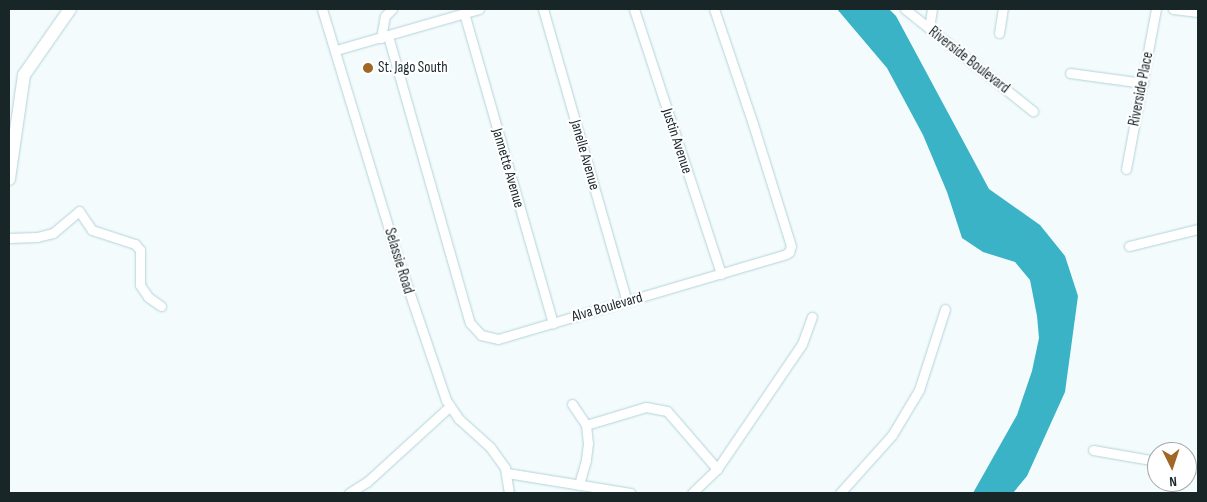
<!DOCTYPE html>
<html>
<head>
<meta charset="utf-8">
<style>
  body { margin:0 }
  #map { position:relative; width:1207px; height:502px; overflow:hidden; background:#f4fbfc; font-family:"Sofia Sans Condensed",sans-serif }
  div>[style] { position:absolute }
  [style*='--x'] { left:calc(var(--x)*1px); top:calc(var(--y)*1px); width:calc(var(--w)*1px); rotate:calc(var(--a)*1deg) }
  .water>* { inset:0; background:#39b3c5 }
  .roads { filter:drop-shadow(0 0 1px #b1d4da) drop-shadow(0 0 1px #b1d4da) }
  .street>* { height:9px; margin:-4.5px; padding:0 4.5px; transform-origin:4.5px; border-radius:4.5px; background:#fff }
  .secondary>* { height:12px; margin:-6px; padding:0 6px; transform-origin:6px; border-radius:6px; background:#fff }
  .dots>* { width:14px; height:14px; translate:-50% -50%; box-sizing:border-box; border:2px solid #fff; border-radius:50% }
  span { translate:-50% -50%; white-space:nowrap; text-align:center; line-height:1.15; -webkit-text-stroke:4.5px #fff; paint-order:stroke }
  .street-label { font-size:15px; color:#182628 }
  .poi-label { font-size:15px; color:#182628 }
  .left { translate:0 -50%; text-align:left }
  .frame { position:absolute; inset:0; border:10px solid #182628; pointer-events:none }
  .north { position:absolute; left:1147px; top:442px; width:50px; height:50px; box-sizing:border-box; background:#fff; border:1px solid #a3a8a9; border-radius:50%; rotate:176deg; font-size:14px; font-weight:700; line-height:20px; text-align:center; color:#182628 }
  .north::after { content:''; display:block; margin:auto; width:18px; height:22px; background:#a06725; clip-path:polygon(50% 0,100% 100%,50% 72%,0 100%) }
</style>
</head>
<body>
<div id="map">
  <div class="water">
    <div style="clip-path:polygon(837px 9px,889px 9px,896px 16px,989px 189px,1040px 225px,1065px 256px,1078px 296px,1065px 392px,1027px 476px,1013px 493px,973px 493px,1017px 415px,1032px 371px,1039px 338px,1037px 316px,1030px 280px,1015px 262px,983px 252px,962px 238px,947px 192px,923px 135px,887px 68px)"></div>
  </div>
  <div class="roads">
    <div class="street">
      <div style="--x:322;--y:9;--w:261;--a:73.1"></div>
      <div style="--x:398;--y:259;--w:149;--a:71.2"></div>
      <div style="--x:446;--y:400;--w:23;--a:56"></div>
      <div style="--x:459;--y:419;--w:42;--a:42.1"></div>
      <div style="--x:490;--y:447;--w:26;--a:54"></div>
      <div style="--x:505;--y:468;--w:25;--a:81"></div>
      <div style="--x:543;--y:9;--w:304;--a:74"></div>
      <div style="--x:634;--y:9;--w:279;--a:71.8"></div>
      <div style="--x:905;--y:9;--w:164;--a:38.6"></div>
      <div style="--x:1173;--y:9;--w:25;--a:7"></div>
      <div style="--x:464;--y:13;--w:323;--a:74"></div>
      <div style="--x:929;--y:28;--w:19;--a:-81"></div>
      <div style="--x:999;--y:33;--w:24;--a:-81"></div>
      <div style="--x:388;--y:36;--w:298;--a:74.1"></div>
      <div style="--x:470;--y:323;--w:16;--a:47"></div>
      <div style="--x:481;--y:335;--w:17;--a:13"></div>
      <div style="--x:498;--y:339;--w:300;--a:-16.4"></div>
      <div style="--x:786;--y:254;--w:4;--a:-34"></div>
      <div style="--x:789;--y:252;--w:6;--a:-72"></div>
      <div style="--x:791;--y:246;--w:128;--a:-107.3"></div>
      <div style="--x:753;--y:124;--w:121;--a:-108.7"></div>
      <div style="--x:381;--y:38;--w:22;--a:-80"></div>
      <div style="--x:385;--y:16;--w:10;--a:-45"></div>
      <div style="--x:336;--y:50;--w:149;--a:-16"></div>
      <div style="--x:1070;--y:73;--w:74;--a:7.8"></div>
      <div style="--x:1126;--y:169;--w:163;--a:-79.4"></div>
      <div style="--x:9;--y:238;--w:28;--a:-2"></div>
      <div style="--x:37;--y:237;--w:16;--a:-14"></div>
      <div style="--x:53;--y:233;--w:34;--a:-40"></div>
      <div style="--x:79;--y:211;--w:23;--a:56"></div>
      <div style="--x:92;--y:230;--w:45;--a:18"></div>
      <div style="--x:135;--y:244;--w:8;--a:50"></div>
      <div style="--x:140;--y:250;--w:35;--a:90"></div>
      <div style="--x:140;--y:285;--w:14;--a:56"></div>
      <div style="--x:148;--y:297;--w:16;--a:35"></div>
      <div style="--x:1129;--y:246;--w:71;--a:-13.8"></div>
      <div style="--x:572;--y:404;--w:25;--a:56"></div>
      <div style="--x:586;--y:425;--w:18;--a:84"></div>
      <div style="--x:588;--y:443;--w:17;--a:97"></div>
      <div style="--x:586;--y:460;--w:26;--a:106"></div>
      <div style="--x:586;--y:425;--w:63;--a:-16.7"></div>
      <div style="--x:646;--y:407;--w:21;--a:11"></div>
      <div style="--x:667;--y:411;--w:77;--a:49.2"></div>
      <div style="--x:1093;--y:450;--w:65;--a:9.8"></div>
      <div style="--x:1187;--y:466;--w:11;--a:10"></div>
      <div style="--x:507;--y:473;--w:125;--a:9.2"></div>
      <div style="--x:349;--y:493;--w:22;--a:-32"></div>
      <div style="--x:368;--y:481;--w:111;--a:-42.4"></div>
      <div style="--x:692;--y:493;--w:35;--a:-44"></div>
      <div style="--x:717;--y:469;--w:151;--a:-55.8"></div>
      <div style="--x:802;--y:344;--w:29;--a:-70"></div>
      <div style="--x:840;--y:493;--w:78;--a:-48.1"></div>
      <div style="--x:892;--y:435;--w:52;--a:-59"></div>
      <div style="--x:919;--y:390;--w:85;--a:-72.2"></div>
    </div>
    <div class="secondary">
      <div style="--x:9;--y:179;--w:105;--a:-81.8"></div>
      <div style="--x:24;--y:75;--w:80;--a:-55.1"></div>
    </div>
  </div>
  <div class="dots">
    <div style="left:368px;top:68px;background:#a06725"></div>
  </div>
  <div class="street-label">
    <span style="left:969px;top:60px;rotate:38deg">Riverside Boulevard</span>
    <span style="left:1141px;top:89px;rotate:-79deg">Riverside Place</span>
    <span style="left:677px;top:141px;rotate:72deg">Justin Avenue</span>
    <span style="left:585px;top:155px;rotate:74deg">Janelle Avenue</span>
    <span style="left:508px;top:168px;rotate:74deg">Jannette Avenue</span>
    <span style="left:399px;top:261px;rotate:73deg">Selassie Road</span>
    <span style="left:607px;top:307px;rotate:-16deg">Alva Boulevard</span>
  </div>
  <div class="poi-label">
    <span class="left" style="left:378px;top:68px">St. Jago South</span>
  </div>
  <div class="frame"></div>
  <div class="north">N</div>
</div>
</body>
</html>
